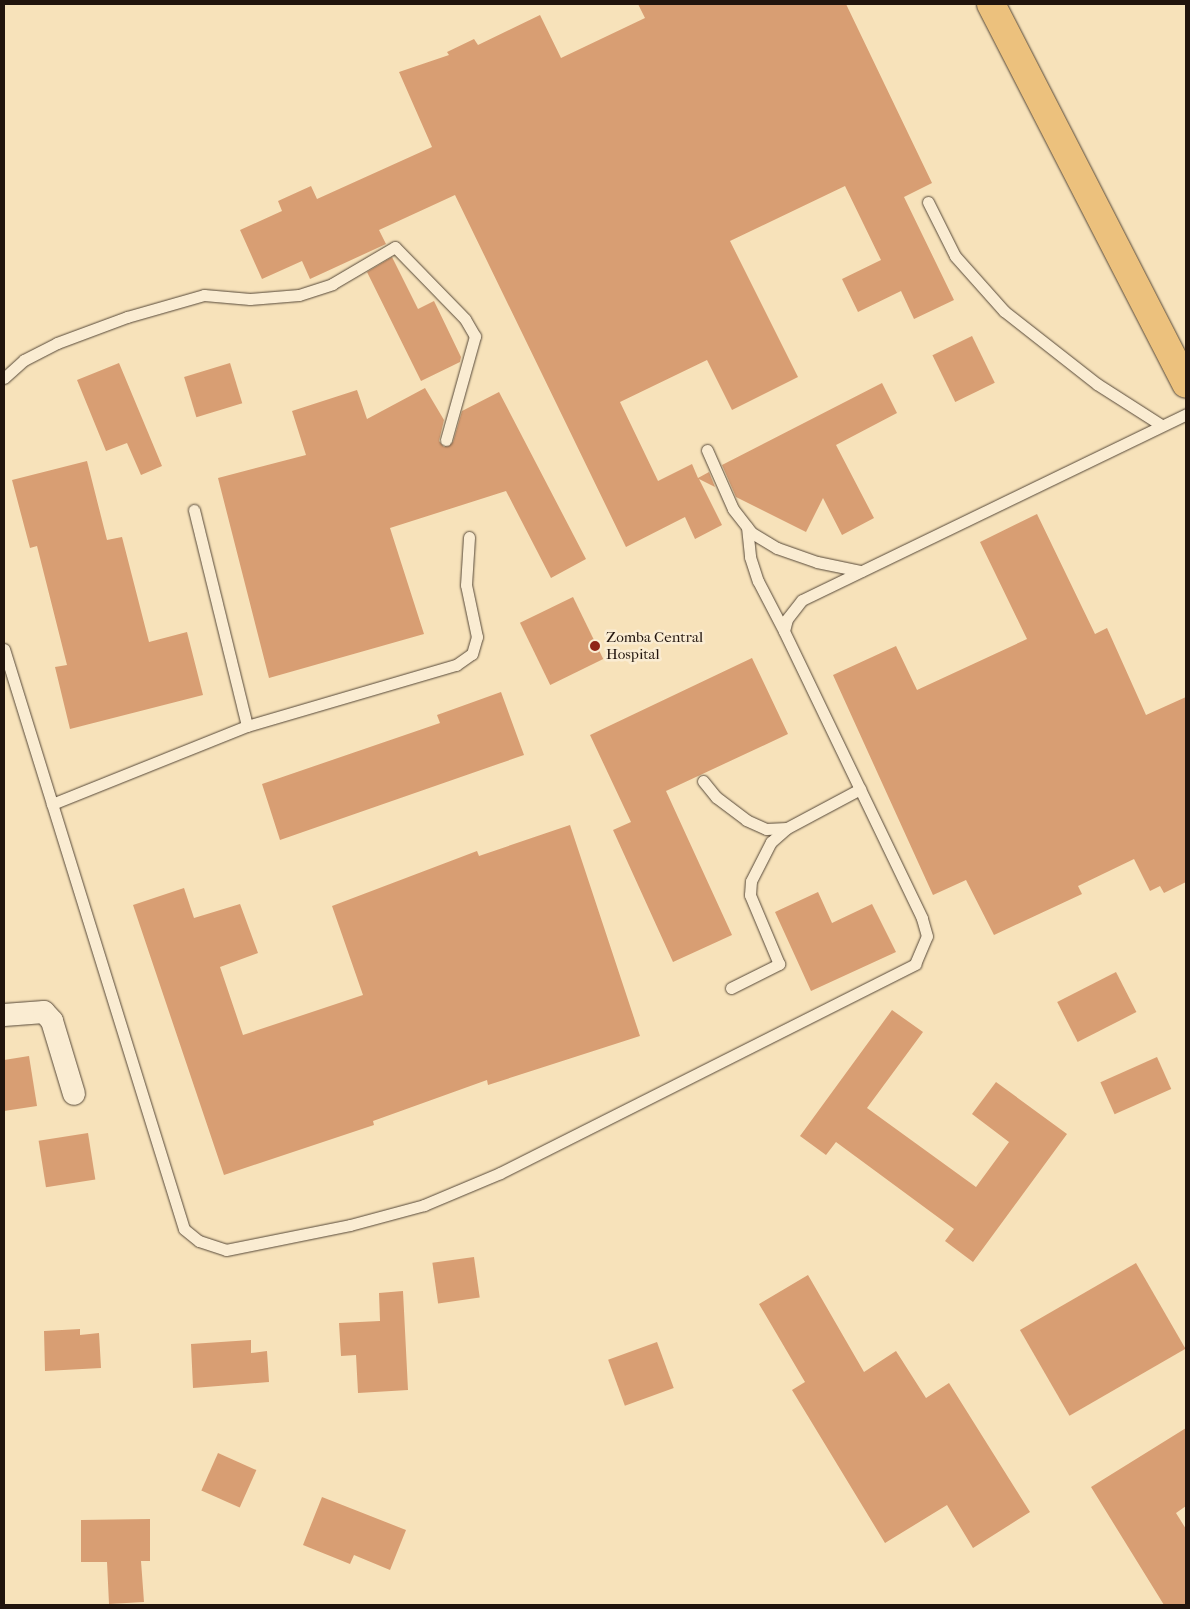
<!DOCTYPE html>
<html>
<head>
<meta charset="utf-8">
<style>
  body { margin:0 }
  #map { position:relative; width:1190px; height:1609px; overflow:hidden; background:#f7e2ba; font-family:"IM FELL French Canon",serif }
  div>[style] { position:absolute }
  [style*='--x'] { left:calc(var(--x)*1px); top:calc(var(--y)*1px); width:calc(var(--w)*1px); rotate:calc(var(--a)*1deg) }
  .building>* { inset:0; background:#d89e73; transform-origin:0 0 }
  .roads { filter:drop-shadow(0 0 1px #564838) drop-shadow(0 0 1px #564838) }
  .lane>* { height:11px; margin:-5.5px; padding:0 5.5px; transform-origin:5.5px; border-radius:5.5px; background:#faecd2 }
  .street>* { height:22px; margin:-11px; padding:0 11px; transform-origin:11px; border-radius:11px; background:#faecd2 }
  .highway>* { height:28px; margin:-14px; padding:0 14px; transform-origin:14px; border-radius:14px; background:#ecc17d }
  .dots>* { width:14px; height:14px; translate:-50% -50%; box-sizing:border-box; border:2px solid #faecd2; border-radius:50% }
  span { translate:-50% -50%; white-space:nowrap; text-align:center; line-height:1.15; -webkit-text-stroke:5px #faecd2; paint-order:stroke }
  .poi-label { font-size:15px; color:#21140d }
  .left { translate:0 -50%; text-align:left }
  .frame { position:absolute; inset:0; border:5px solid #21140d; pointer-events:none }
</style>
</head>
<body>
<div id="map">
  <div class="building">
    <div style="clip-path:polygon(638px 4px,846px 4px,932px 183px,904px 197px,954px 300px,914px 319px,901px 291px,858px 312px,842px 279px,881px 260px,845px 186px,730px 241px,798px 377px,732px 410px,707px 360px,620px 402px,658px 481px,692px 464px,698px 478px,709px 472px,715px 487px,699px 479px,722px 525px,695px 539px,685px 517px,626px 547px,455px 195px,379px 230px,386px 244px,310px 279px,302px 261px,262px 279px,240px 230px,282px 211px,278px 201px,311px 186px,317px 199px,432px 147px,399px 72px,449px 55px,447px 52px,474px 39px,478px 45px,540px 15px,561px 58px,645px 18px)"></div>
    <div style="clip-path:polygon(392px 257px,418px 309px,434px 301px,461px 357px,460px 362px,421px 381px,367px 272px)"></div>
    <div style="left:972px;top:336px;width:52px;height:44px;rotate:64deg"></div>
    <div style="clip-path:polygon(119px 363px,162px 466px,141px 475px,127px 443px,106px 451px,77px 380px)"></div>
    <div style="left:230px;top:363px;width:42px;height:48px;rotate:73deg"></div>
    <div style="clip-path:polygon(882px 383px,897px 413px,836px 445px,874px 518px,842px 535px,823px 498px,806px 532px,736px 497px,722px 465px)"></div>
    <div style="clip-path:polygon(425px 388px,444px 420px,439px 441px,444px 447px,453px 442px,462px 411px,499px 392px,586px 559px,551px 578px,506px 491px,390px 528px,424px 634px,269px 678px,218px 478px,306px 455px,292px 411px,357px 390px,367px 419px)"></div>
    <div style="clip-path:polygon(87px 461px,107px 540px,122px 537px,149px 642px,187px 632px,203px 695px,70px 729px,55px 667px,67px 665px,37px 546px,30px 548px,12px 480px)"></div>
    <div style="clip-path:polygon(1037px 514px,1095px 634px,1107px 628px,1146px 715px,1186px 697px,1186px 882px,1164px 893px,1160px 886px,1150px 891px,1134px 859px,1078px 886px,1082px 894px,994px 935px,966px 880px,933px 895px,833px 675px,896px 646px,917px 690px,1027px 639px,980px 542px)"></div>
    <div style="left:573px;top:597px;width:69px;height:59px;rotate:64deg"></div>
    <div style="clip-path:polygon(752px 658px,788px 734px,666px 791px,732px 935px,673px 962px,613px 830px,631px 822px,590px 735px)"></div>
    <div style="clip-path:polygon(501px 692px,524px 755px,280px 840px,262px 784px,440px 723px,437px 715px)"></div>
    <div style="clip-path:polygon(570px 825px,640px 1036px,488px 1085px,487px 1080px,373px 1121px,374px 1125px,224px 1175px,133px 905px,184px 888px,194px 918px,240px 904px,258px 953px,220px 967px,243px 1035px,363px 995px,332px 906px,477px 851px,479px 856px)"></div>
    <div style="clip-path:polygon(818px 892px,832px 923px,872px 904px,896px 952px,811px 991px,775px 912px)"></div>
    <div style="left:1116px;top:972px;width:45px;height:66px;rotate:63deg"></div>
    <div style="clip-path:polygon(892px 1010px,923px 1032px,867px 1108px,976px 1187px,1009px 1142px,972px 1114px,996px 1082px,1067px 1134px,973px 1262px,945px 1241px,954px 1229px,836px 1142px,826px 1155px,800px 1136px)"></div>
    <div style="clip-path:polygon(29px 1056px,37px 1106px,4px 1111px,4px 1060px)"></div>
    <div style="left:1157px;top:1057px;width:35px;height:62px;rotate:66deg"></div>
    <div style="left:88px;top:1133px;width:47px;height:50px;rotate:81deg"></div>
    <div style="left:474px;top:1257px;width:41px;height:42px;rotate:82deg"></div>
    <div style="left:1136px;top:1263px;width:99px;height:134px;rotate:60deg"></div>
    <div style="clip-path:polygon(808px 1275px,864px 1372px,896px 1351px,926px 1398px,949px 1383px,1030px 1512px,973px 1548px,947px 1505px,885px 1543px,792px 1390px,805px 1382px,759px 1304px)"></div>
    <div style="clip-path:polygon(403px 1291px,408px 1390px,358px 1393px,356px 1355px,341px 1356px,339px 1323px,380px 1321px,379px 1293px)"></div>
    <div style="clip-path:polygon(80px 1329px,80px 1335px,99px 1333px,101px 1368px,45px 1371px,44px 1331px)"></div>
    <div style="clip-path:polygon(251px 1340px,251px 1353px,267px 1351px,269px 1382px,193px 1388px,191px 1344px)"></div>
    <div style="left:657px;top:1342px;width:49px;height:52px;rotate:70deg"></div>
    <div style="clip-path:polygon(1186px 1428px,1186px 1506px,1176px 1513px,1186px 1529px,1186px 1605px,1164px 1605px,1091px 1487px)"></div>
    <div style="left:218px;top:1453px;width:42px;height:41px;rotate:24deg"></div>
    <div style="clip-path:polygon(322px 1497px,406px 1530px,390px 1570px,354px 1555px,350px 1564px,303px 1545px)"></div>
    <div style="clip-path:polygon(150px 1519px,150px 1561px,141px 1561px,144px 1602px,109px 1604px,107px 1562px,81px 1562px,81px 1520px)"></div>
  </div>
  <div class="roads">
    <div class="lane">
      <div style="--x:928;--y:202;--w:60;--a:63.4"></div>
      <div style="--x:955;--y:256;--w:74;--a:48.3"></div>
      <div style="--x:1004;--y:311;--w:118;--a:38.1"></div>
      <div style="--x:1097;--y:384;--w:76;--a:32.6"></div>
      <div style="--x:4;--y:378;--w:27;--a:-42"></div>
      <div style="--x:24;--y:360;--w:37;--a:-27"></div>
      <div style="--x:57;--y:343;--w:75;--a:-20.4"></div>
      <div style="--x:127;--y:317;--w:80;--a:-15.9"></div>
      <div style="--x:204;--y:295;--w:46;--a:5"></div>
      <div style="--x:250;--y:299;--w:49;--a:-4.7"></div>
      <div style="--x:299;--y:295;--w:35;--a:-18"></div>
      <div style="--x:332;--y:284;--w:73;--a:-30.4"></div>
      <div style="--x:395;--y:247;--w:100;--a:45.8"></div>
      <div style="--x:465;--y:319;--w:20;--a:60"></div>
      <div style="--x:475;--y:336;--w:108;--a:105.6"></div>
      <div style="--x:707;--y:450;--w:64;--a:66.2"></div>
      <div style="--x:733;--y:509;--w:31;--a:52"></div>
      <div style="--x:752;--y:533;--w:29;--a:31"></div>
      <div style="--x:777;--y:548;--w:42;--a:19.3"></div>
      <div style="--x:817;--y:562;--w:45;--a:11.6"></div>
      <div style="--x:194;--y:510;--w:222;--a:76.2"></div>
      <div style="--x:747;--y:527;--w:30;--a:84"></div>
      <div style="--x:750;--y:557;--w:25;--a:72"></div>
      <div style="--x:758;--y:581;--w:56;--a:62.5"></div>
      <div style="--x:4;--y:649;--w:607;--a:72.76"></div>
      <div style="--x:184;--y:1229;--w:19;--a:39"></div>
      <div style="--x:199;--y:1241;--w:28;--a:18"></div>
      <div style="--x:226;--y:1250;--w:126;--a:-11.4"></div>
      <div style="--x:350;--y:1225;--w:77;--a:-15.1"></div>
      <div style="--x:424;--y:1205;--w:82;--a:-22.8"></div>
      <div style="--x:500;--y:1173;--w:465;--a:-26.7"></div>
      <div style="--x:915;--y:964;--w:30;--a:-67"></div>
      <div style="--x:927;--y:936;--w:19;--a:-106"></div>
      <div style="--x:922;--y:918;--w:318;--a:-115.7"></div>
      <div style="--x:784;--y:631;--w:12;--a:-76"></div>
      <div style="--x:787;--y:619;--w:24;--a:-52"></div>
      <div style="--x:802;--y:600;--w:427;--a:-25.8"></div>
      <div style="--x:703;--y:781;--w:21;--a:51"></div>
      <div style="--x:716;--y:797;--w:38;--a:37"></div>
      <div style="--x:746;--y:820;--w:22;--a:24"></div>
      <div style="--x:766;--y:829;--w:21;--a:-3"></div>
      <div style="--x:52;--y:804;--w:210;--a:-21.8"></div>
      <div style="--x:247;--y:726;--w:218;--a:-16.3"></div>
      <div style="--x:456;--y:665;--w:19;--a:-35"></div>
      <div style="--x:472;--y:654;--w:18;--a:-74"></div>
      <div style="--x:477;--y:637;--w:53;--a:-101.9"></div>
      <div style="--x:466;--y:585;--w:48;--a:-86.4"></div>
      <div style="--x:731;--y:988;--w:54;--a:-26.6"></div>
      <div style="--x:779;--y:964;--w:75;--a:-112.8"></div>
      <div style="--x:750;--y:895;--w:14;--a:-86"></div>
      <div style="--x:751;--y:881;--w:44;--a:-62.9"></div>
      <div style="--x:771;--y:842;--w:21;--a:-41"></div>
      <div style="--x:787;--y:828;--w:83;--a:-28.1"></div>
    </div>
    <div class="street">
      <div style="--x:4;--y:1015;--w:40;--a:-4.3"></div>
      <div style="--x:44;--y:1012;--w:12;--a:48"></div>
      <div style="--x:52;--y:1021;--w:76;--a:73.2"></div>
    </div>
    <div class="highway">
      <div style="--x:991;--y:4;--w:427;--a:62.8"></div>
    </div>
  </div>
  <div class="dots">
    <div style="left:595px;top:646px;background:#8f2418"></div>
  </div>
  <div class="poi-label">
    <span class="left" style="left:606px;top:646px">Zomba Central<br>Hospital</span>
  </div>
  <div class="frame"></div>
</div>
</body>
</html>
